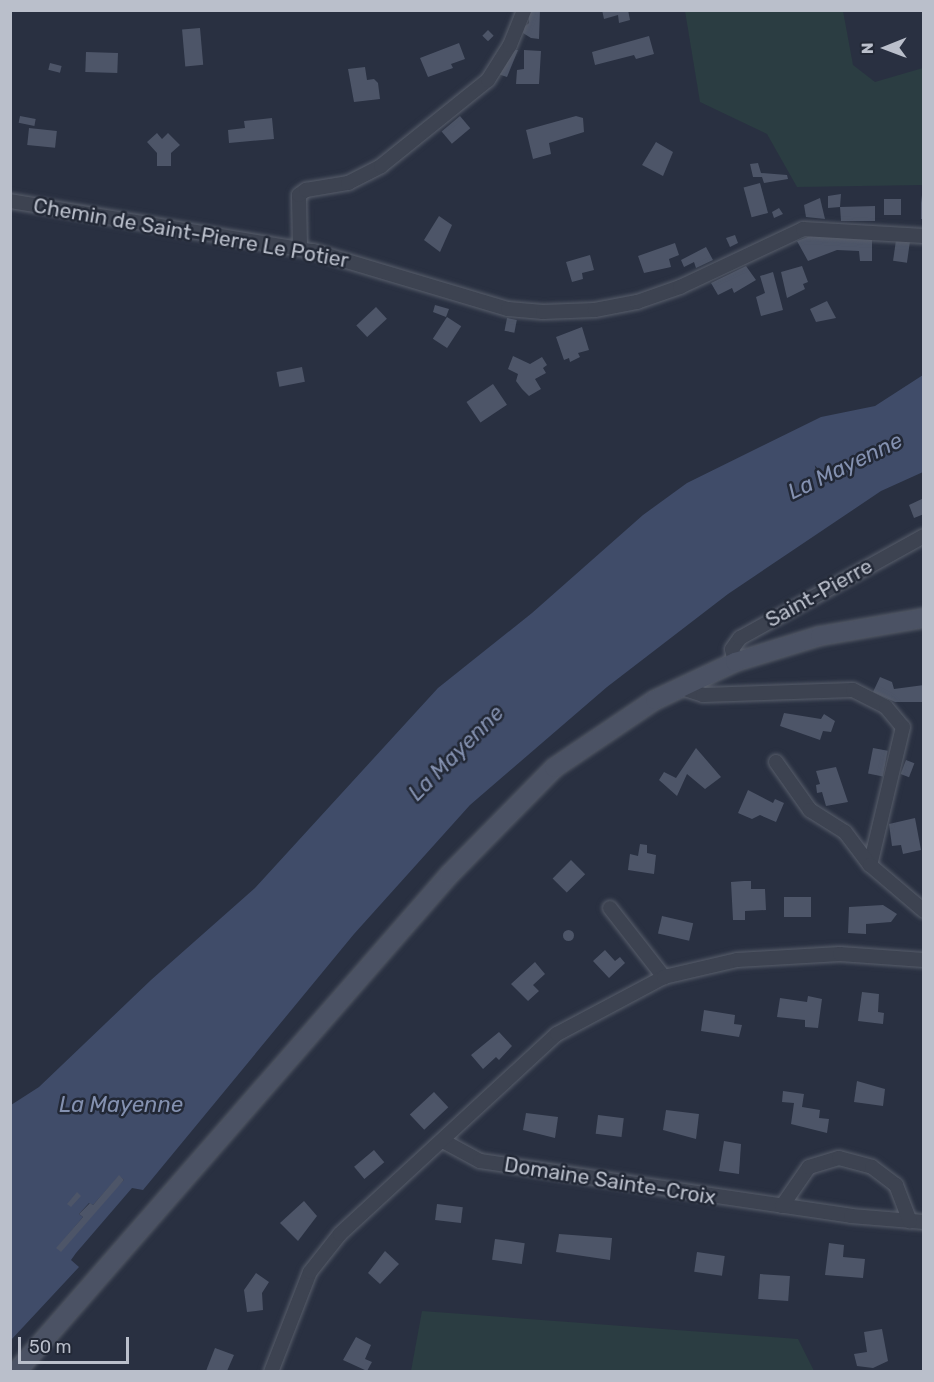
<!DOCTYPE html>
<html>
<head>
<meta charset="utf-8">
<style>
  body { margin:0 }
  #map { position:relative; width:934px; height:1382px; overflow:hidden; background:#293041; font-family:Rubik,sans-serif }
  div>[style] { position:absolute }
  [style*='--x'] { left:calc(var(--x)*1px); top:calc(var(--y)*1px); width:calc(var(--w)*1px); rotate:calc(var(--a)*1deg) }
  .green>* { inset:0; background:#2b3d42 }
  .water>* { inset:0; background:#404c69 }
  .building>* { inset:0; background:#4d5568; transform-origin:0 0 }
  .round { border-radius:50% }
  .roads { filter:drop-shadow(0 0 2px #585e6b) drop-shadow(0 0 2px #585e6b) }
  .street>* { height:14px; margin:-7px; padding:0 7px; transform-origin:7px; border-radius:7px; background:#3d4351 }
  .secondary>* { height:18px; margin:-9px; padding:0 9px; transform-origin:9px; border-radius:9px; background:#4b5264 }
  span { translate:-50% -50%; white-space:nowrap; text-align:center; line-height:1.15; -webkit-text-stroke:5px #222836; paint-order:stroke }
  .street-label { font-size:21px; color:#babfcb }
  .water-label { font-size:22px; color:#8491b0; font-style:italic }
  .frame { position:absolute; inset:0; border:12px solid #babfcb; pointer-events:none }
  .north { position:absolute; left:856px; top:18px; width:60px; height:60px; -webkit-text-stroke:4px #222836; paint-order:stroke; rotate:269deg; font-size:16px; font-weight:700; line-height:24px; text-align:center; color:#babfcb }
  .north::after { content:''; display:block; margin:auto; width:21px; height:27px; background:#babfcb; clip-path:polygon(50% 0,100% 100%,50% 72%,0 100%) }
  .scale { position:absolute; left:18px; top:1337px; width:111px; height:27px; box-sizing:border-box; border:3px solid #babfcb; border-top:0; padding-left:8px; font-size:18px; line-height:21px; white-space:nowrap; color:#babfcb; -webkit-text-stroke:4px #222836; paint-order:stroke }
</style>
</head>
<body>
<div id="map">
  <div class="green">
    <div style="clip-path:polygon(685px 11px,843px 11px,853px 65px,875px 82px,923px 68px,923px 185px,797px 187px,767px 134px,700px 102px)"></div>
    <div style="clip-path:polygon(422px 1311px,798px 1339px,814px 1371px,411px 1371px)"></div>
  </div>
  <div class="water">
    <div style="clip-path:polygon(evenodd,923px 375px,923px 472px,881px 491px,728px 594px,607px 687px,470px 805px,354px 934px,143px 1190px,132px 1188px,76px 1253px,71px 1260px,79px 1267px,11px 1340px,11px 1105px,39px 1087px,151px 980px,255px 888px,438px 688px,532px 613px,643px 515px,687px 483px,821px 417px,875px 406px,923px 375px,119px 1176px,124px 1180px,57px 1248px,83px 1217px,79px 1214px,89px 1203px,93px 1205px,119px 1176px)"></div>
  </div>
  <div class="building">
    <div style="clip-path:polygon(540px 10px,539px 39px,531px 38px,523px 33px,524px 27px,529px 23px,529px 12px)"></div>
    <div style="clip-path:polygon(602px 10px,628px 10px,630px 20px,619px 23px,618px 15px,604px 19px)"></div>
    <div style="left:200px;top:28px;width:37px;height:18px;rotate:85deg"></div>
    <div style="left:488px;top:30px;width:8px;height:8px;rotate:45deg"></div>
    <div style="clip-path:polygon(649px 36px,654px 54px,636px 59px,634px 55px,595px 65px,592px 52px)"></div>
    <div style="clip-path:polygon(459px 43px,465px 59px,451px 64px,453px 68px,428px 77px,420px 58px)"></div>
    <div style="clip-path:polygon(509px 50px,518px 50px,507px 77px,498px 74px)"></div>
    <div style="clip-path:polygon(524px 50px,541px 51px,539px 84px,516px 84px,517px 70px,524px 69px)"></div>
    <div style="left:86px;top:52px;width:32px;height:20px;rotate:2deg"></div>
    <div style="left:50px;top:63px;width:12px;height:7px;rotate:14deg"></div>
    <div style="clip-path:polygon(365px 67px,367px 80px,374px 79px,378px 83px,380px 99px,354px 102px,348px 69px)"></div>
    <div style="left:20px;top:116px;width:16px;height:7px;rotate:11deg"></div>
    <div style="left:460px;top:116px;width:16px;height:24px;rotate:50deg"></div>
    <div style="clip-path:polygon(576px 116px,583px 118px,584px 132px,549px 143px,551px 154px,533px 159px,526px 130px)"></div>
    <div style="clip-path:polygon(272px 118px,274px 139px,229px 143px,228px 130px,245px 128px,244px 121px)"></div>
    <div style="left:29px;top:128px;width:28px;height:17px;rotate:6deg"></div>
    <div style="clip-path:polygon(157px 133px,162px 139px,168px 133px,180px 145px,171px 153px,171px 166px,157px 166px,157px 153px,147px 142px)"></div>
    <div style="clip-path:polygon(656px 142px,673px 152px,663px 176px,642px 165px)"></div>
    <div style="clip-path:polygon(758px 163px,761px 173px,787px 175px,788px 179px,764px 183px,762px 177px,753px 177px,750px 164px)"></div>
    <div style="left:760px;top:183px;width:31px;height:17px;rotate:75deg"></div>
    <div style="clip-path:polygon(841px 194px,840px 207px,875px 206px,875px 221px,841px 221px,840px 207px,828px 208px,828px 196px)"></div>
    <div style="clip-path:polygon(921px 195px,924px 219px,921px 219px)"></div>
    <div style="clip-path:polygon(820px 198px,825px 219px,806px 217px,804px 205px)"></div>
    <div style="left:901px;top:199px;width:16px;height:17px;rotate:90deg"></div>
    <div style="clip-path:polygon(779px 208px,783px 214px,774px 218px,772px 212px)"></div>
    <div style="clip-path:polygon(439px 216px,452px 225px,440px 252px,424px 240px)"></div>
    <div style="clip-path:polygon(735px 235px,738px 243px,730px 247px,726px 238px)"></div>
    <div style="clip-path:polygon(813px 235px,872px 238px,872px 261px,860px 261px,859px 251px,837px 250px,808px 261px,797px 241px)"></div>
    <div style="left:896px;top:240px;width:14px;height:21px;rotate:8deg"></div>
    <div style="clip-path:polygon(675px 243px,679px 255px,669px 259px,671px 267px,644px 273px,638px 256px)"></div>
    <div style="clip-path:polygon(706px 247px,713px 260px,696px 268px,694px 262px,684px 267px,681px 260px)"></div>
    <div style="clip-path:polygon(590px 255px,594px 270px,582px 273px,583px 279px,572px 282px,566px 262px)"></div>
    <div style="clip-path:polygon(746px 266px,756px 280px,734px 293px,732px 288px,718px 295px,711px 283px)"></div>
    <div style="clip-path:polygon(802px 266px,808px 282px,803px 284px,805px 289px,787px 298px,781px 272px)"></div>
    <div style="clip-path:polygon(773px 272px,783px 310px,761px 316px,756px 297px,765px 293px,760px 276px)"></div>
    <div style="clip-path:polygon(827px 301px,836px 318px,816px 322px,810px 309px)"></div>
    <div style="clip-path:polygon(435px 305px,449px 309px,446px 317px,433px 312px)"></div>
    <div style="left:376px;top:307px;width:16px;height:27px;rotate:47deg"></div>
    <div style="left:447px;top:317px;width:17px;height:26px;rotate:33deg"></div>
    <div style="left:507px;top:318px;width:10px;height:13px;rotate:11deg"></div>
    <div style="clip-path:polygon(582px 327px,589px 350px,578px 353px,580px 357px,570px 362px,569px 358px,564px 360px,556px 337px)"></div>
    <div style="clip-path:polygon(513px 356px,530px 364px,542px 357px,547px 365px,543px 368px,546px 373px,535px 379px,541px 389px,529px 396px,522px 389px,516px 381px,518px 374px,508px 369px)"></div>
    <div style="left:302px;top:367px;width:15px;height:26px;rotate:79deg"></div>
    <div style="left:493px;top:384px;width:25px;height:32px;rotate:56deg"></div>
    <div style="clip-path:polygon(924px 498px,924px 514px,914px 518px,909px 505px)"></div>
    <div style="clip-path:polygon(880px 677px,892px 682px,894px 689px,924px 685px,924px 702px,895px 702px,873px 692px)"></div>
    <div style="clip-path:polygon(784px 713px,821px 719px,824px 714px,835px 721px,831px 732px,823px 731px,820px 740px,780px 726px)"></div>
    <div style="clip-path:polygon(696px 748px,721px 777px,705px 789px,687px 774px,677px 796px,659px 780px,664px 772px,676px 778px)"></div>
    <div style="left:873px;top:748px;width:15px;height:26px;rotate:11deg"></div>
    <div style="left:906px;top:760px;width:9px;height:15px;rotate:21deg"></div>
    <div style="clip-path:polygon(836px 767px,848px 802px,826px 806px,822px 792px,817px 793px,816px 785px,820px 784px,816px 771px)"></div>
    <div style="clip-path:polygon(748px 790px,773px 803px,775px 799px,784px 803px,776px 822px,760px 815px,752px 819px,738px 813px)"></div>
    <div style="clip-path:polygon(915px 818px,921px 850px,903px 854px,901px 845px,892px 846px,889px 824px)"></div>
    <div style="clip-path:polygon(640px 844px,647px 845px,647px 853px,656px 855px,654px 874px,628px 870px,630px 854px,638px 856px)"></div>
    <div style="left:571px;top:860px;width:20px;height:26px;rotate:45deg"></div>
    <div style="clip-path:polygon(744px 881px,751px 881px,751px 889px,765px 889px,766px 910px,745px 911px,745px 920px,733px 920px,731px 882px)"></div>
    <div style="left:784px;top:897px;width:27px;height:20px"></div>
    <div style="clip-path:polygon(883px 905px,897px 914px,891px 922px,866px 924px,866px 934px,848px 933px,849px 907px)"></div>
    <div style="left:662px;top:916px;width:32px;height:18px;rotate:13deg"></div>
    <div class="round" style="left:562.5px;top:929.5px;width:11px;height:11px"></div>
    <div style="clip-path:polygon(605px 950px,615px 961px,620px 957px,625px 963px,609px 978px,593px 961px)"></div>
    <div style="clip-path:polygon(535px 962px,545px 974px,533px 985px,539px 991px,528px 1001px,511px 984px)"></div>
    <div style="clip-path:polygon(862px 992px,879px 994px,878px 1012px,884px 1013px,883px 1024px,858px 1021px)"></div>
    <div style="clip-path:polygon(808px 996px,822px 999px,818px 1028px,805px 1027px,805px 1020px,777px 1017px,780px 998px,807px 1002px)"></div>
    <div style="clip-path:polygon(704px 1010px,735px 1015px,734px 1024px,742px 1025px,739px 1037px,701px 1031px)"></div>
    <div style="clip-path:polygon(499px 1032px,512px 1046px,499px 1060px,496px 1057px,483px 1069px,471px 1055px)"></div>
    <div style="clip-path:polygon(857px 1081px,885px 1089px,883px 1106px,854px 1102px)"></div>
    <div style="clip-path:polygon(783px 1091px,804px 1094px,802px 1107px,820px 1110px,819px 1118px,829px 1119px,827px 1133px,791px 1124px,794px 1103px,782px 1102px)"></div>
    <div style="left:434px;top:1092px;width:21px;height:33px;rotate:47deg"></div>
    <div style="clip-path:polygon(666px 1110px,699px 1114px,696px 1139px,663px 1130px)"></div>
    <div style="clip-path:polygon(526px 1113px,558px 1117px,555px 1138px,523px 1130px)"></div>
    <div style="left:598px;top:1115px;width:26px;height:19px;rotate:7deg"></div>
    <div style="clip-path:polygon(724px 1141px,741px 1144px,739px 1174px,719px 1171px)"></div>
    <div style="left:374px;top:1150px;width:16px;height:26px;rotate:50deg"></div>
    <div style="clip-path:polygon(119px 1175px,124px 1180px,61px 1252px,56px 1248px,83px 1217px,79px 1214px,90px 1203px,93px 1205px)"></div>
    <div style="clip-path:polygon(77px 1192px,81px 1196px,71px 1207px,67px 1204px)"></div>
    <div style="clip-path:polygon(304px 1201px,317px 1216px,298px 1241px,280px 1223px)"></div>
    <div style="left:437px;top:1204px;width:26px;height:16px;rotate:7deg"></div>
    <div style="clip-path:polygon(559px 1234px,612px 1238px,610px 1260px,556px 1252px)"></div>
    <div style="left:495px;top:1239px;width:30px;height:21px;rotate:8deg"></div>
    <div style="clip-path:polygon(829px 1243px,844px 1245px,843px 1257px,865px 1259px,863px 1278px,825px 1275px)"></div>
    <div style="clip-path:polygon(385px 1251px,399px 1264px,380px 1284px,368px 1273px)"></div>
    <div style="left:697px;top:1252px;width:28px;height:20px;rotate:8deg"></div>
    <div style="clip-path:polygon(256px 1273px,269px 1282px,262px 1293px,263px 1310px,247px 1312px,244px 1290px)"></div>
    <div style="left:760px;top:1274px;width:30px;height:25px;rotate:4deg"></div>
    <div style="clip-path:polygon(882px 1329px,888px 1361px,873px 1368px,857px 1366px,854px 1354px,867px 1352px,864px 1332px)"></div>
    <div style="clip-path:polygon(356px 1337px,371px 1345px,365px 1359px,372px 1362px,367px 1371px,343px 1360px)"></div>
    <div style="clip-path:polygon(215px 1348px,234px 1355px,227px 1371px,206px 1371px)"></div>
  </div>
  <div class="roads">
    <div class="street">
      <div style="--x:10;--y:201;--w:307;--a:9.4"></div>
      <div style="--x:313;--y:251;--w:203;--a:16.6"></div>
      <div style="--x:508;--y:309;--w:35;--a:5"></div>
      <div style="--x:543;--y:312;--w:52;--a:-2.2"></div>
      <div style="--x:595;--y:310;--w:43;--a:-10.8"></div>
      <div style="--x:637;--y:302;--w:46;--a:-19.2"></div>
      <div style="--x:680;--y:287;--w:136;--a:-25.2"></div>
      <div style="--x:803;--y:229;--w:121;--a:3.3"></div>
      <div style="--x:300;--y:248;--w:53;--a:-91.1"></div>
      <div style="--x:299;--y:195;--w:9;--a:-36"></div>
      <div style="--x:306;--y:190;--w:43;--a:-9.5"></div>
      <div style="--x:348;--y:183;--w:37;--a:-27"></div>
      <div style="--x:381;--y:166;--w:137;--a:-38.8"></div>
      <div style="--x:488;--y:80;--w:41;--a:-57.8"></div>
      <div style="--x:510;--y:45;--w:38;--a:-68"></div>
      <div style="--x:735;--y:662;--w:13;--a:-103"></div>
      <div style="--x:732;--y:649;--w:14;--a:-54"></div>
      <div style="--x:740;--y:638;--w:210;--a:-29"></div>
      <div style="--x:679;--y:687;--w:25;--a:18"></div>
      <div style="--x:703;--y:695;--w:150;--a:-1.9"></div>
      <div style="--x:853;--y:690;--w:37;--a:27"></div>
      <div style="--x:886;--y:707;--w:26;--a:50"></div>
      <div style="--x:903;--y:727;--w:142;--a:103.4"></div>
      <div style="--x:776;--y:762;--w:59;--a:54.7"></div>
      <div style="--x:810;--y:810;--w:41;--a:32.2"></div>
      <div style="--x:845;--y:832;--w:41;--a:52.9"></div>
      <div style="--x:870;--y:865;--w:71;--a:40.4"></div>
      <div style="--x:610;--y:908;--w:88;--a:52"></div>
      <div style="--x:443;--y:1141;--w:42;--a:28.4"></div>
      <div style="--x:480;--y:1161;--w:375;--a:8.4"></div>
      <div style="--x:851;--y:1216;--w:73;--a:4.7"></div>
      <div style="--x:782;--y:1206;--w:47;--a:-55.3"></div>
      <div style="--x:809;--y:1167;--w:31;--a:-17"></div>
      <div style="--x:839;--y:1158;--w:34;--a:15"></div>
      <div style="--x:872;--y:1167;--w:30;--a:37"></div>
      <div style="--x:896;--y:1185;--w:39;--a:69"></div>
      <div style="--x:271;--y:1372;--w:107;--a:-68.7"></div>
      <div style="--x:310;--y:1272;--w:48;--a:-51.7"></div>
      <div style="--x:340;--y:1234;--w:295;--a:-42.7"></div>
      <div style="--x:557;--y:1034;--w:121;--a:-28"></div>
      <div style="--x:664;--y:977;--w:75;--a:-13.1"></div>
      <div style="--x:737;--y:960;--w:103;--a:-3.3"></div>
      <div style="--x:840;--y:954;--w:84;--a:4.1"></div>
    </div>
    <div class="secondary">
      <div style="--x:16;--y:1372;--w:659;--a:-48.94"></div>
      <div style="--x:449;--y:875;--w:150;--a:-45.5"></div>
      <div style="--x:554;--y:768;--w:122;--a:-34"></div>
      <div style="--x:655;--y:700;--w:89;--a:-25.4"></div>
      <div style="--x:735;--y:662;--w:89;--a:-17"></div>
      <div style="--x:820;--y:636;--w:106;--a:-9.8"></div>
    </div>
  </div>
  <div class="street-label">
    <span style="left:191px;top:233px;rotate:10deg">Chemin de Saint-Pierre Le Potier</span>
    <span style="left:819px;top:593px;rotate:-29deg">Saint-Pierre</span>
    <span style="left:610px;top:1181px;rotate:9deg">Domaine Sainte-Croix</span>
  </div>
  <div class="water-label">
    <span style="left:845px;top:466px;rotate:-26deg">La Mayenne</span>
    <span style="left:456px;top:753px;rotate:-45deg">La Mayenne</span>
    <span style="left:121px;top:1105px">La Mayenne</span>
  </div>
  <div class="frame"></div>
  <div class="north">N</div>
  <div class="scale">50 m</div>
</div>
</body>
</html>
